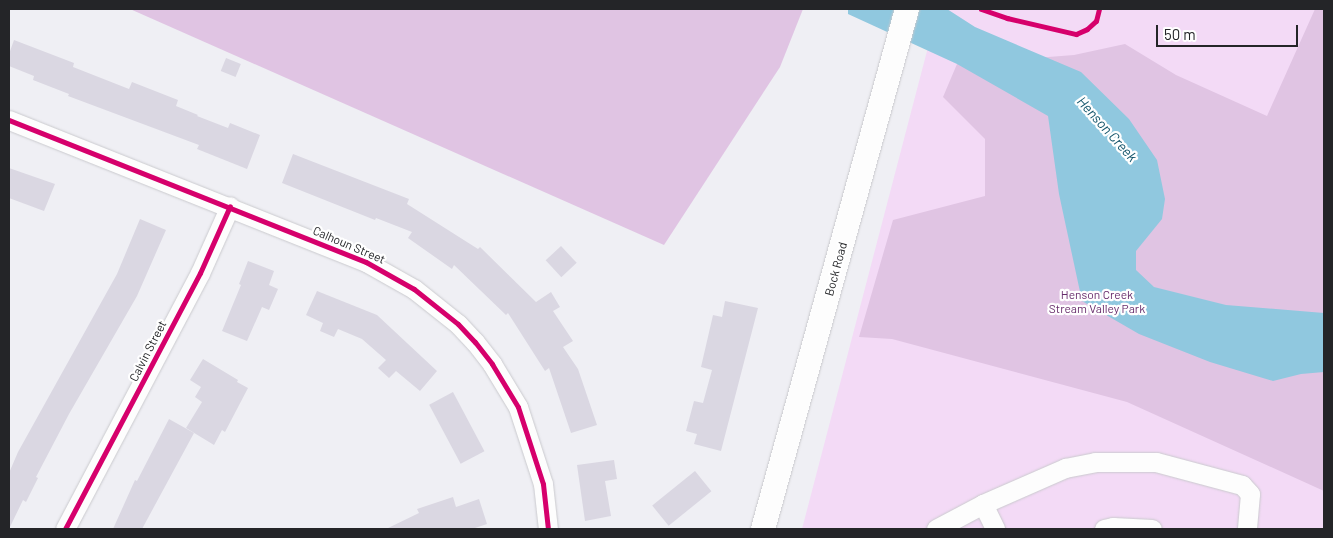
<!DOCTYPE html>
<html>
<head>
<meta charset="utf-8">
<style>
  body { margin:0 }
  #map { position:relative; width:1333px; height:538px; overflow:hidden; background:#efeff4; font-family:Barlow,sans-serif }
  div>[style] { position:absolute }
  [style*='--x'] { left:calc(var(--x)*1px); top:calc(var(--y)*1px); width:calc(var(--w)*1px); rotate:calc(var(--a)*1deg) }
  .green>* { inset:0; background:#f3daf6 }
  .forest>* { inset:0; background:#e0c4e3 }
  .water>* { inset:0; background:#90c8df }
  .building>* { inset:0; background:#dad7e2; transform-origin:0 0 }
  .roads { filter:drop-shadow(0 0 1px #cacace) drop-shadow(0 0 1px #cacace) }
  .minor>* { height:19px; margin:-9.5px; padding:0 9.5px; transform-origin:9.5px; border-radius:9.5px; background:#fdfdfd }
  .major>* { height:24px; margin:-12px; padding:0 12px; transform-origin:12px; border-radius:12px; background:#fdfdfd }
  .cycleway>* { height:5px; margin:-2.5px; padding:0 2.5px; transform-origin:2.5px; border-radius:2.5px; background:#d6006c }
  span { translate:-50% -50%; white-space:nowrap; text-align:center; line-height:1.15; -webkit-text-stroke:4.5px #fff; paint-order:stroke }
  .street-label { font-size:12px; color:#242528 }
  .park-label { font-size:12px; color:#682d6c }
  .water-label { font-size:14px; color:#115369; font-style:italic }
  .frame { position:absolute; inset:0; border:10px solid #242528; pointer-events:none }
  .scale { position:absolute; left:1156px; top:25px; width:142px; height:22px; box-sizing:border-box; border:2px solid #242528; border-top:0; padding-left:6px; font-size:15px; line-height:18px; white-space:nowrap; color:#242528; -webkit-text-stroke:4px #fff; paint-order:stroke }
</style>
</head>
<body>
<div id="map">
  <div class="green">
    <div style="clip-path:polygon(938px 9px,1324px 9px,1324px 529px,802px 529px)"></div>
  </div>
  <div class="forest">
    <div style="clip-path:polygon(130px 9px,803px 9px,780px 67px,664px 245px)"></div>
    <div style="clip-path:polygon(1315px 9px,1324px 9px,1324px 491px,1127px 402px,892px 339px,859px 337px,893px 220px,985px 196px,985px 139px,943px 97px,957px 64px,1074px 55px,1125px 44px,1176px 75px,1267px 116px)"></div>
  </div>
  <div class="water">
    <div style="clip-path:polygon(848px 9px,947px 9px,975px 27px,1081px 72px,1129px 119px,1157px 160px,1165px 199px,1162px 219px,1136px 251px,1136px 270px,1154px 287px,1226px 305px,1324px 313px,1324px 372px,1301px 374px,1273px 381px,1210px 362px,1139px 334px,1082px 301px,1059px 194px,1048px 116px,957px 64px,848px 14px)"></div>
  </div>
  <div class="building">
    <div style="clip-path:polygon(14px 40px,74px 63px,73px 67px,129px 89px,132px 82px,178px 100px,176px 106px,198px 115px,197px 116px,228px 128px,230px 123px,260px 135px,247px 169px,197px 149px,199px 145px,68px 96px,69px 94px,33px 80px,34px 76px,9px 66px,9px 54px)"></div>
    <div style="left:226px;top:58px;width:16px;height:14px;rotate:22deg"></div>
    <div style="clip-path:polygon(293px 154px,409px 199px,407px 204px,478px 249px,480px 247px,536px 302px,551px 292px,560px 307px,553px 311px,573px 341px,563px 347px,578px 369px,597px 425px,571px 433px,549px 368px,545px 371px,508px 313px,506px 315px,454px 265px,452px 269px,408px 238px,412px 232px,376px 218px,375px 220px,282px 183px)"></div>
    <div style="clip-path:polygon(9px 168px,55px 184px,44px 211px,9px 198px)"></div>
    <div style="clip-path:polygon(140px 219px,166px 230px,137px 296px,69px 414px,36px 477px,38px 478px,26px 502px,23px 500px,9px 529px,9px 473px,18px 452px,117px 274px)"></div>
    <div style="left:561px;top:246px;width:23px;height:21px;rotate:47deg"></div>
    <div style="clip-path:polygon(248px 261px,274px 271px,269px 285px,278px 289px,269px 310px,262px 307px,247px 341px,222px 331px,241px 285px,239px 284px)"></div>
    <div style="clip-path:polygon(317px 291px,377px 315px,437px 371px,420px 391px,396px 371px,389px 378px,378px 368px,386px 360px,362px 339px,338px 329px,334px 337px,320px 331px,323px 323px,306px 315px)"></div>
    <div style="clip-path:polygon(725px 301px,758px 308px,721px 451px,694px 444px,697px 434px,686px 431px,694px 401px,703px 403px,712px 370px,701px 367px,713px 315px,722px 317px)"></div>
    <div style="clip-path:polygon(203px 359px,238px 380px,237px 382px,248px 388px,225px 432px,222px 430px,214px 445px,186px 428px,202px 402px,195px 397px,201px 387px,190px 380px)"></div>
    <div style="left:453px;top:392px;width:67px;height:27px;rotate:62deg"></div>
    <div style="clip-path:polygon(169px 419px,194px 433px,142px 529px,113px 529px,135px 480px,137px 481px)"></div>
    <div style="clip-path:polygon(614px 460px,617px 479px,605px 481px,611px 516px,585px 521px,577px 465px)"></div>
    <div style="left:695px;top:471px;width:26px;height:55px;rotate:51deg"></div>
    <div style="clip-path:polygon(453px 497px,456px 507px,479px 499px,487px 524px,472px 529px,386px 529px,419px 513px,417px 509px)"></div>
  </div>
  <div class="roads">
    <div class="minor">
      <div style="--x:9;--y:120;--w:384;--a:21.7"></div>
      <div style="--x:366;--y:262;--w:55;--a:29.4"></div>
      <div style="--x:414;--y:289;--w:56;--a:38.5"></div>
      <div style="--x:458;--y:324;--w:25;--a:47"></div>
      <div style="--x:475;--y:342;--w:28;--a:52"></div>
      <div style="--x:492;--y:364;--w:50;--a:58.8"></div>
      <div style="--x:518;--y:407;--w:81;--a:72"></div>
      <div style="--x:543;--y:484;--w:45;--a:83.7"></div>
      <div style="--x:983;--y:504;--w:90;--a:-23.7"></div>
      <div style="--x:1065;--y:468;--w:31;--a:-11"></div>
      <div style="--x:1095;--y:462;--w:61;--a:0"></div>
      <div style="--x:1156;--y:462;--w:89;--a:15"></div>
      <div style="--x:1242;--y:485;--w:12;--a:48"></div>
      <div style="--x:1250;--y:494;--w:35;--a:95"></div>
      <div style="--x:65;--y:529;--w:289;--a:-62.2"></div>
      <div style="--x:200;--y:273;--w:73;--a:-65.9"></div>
      <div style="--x:936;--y:529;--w:53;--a:-28"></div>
      <div style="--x:983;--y:504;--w:28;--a:64"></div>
      <div style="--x:1104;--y:529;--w:9;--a:-13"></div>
      <div style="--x:1113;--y:527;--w:39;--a:3"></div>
    </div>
    <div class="major">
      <div style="--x:763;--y:529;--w:540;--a:-74.52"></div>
    </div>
  </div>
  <div class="cycleway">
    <div style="--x:981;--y:9;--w:28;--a:19"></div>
    <div style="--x:1007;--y:18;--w:71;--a:13.1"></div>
    <div style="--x:1076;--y:34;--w:12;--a:-24"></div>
    <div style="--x:1087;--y:29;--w:12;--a:-42"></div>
    <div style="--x:1096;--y:21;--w:12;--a:-76"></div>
    <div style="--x:9;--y:120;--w:384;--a:21.7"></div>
    <div style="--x:366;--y:262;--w:55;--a:29.4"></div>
    <div style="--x:414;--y:289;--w:56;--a:38.5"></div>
    <div style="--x:458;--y:324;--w:25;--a:47"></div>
    <div style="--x:475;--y:342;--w:28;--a:52"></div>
    <div style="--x:492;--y:364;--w:50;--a:58.8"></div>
    <div style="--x:518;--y:407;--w:81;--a:72"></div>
    <div style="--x:543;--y:484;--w:45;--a:83.7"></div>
    <div style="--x:65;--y:529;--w:289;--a:-62.2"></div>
    <div style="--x:200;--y:273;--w:73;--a:-65.9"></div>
  </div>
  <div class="street-label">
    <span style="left:349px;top:245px;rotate:23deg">Calhoun Street</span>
    <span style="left:836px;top:269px;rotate:-75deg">Bock Road</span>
    <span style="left:148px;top:351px;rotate:-63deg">Calvin Street</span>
  </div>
  <div class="park-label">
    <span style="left:1097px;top:302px">Henson Creek<br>Stream Valley Park</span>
  </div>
  <div class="water-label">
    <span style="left:1107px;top:129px;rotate:48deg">Henson Creek</span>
  </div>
  <div class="frame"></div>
  <div class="scale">50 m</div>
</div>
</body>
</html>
